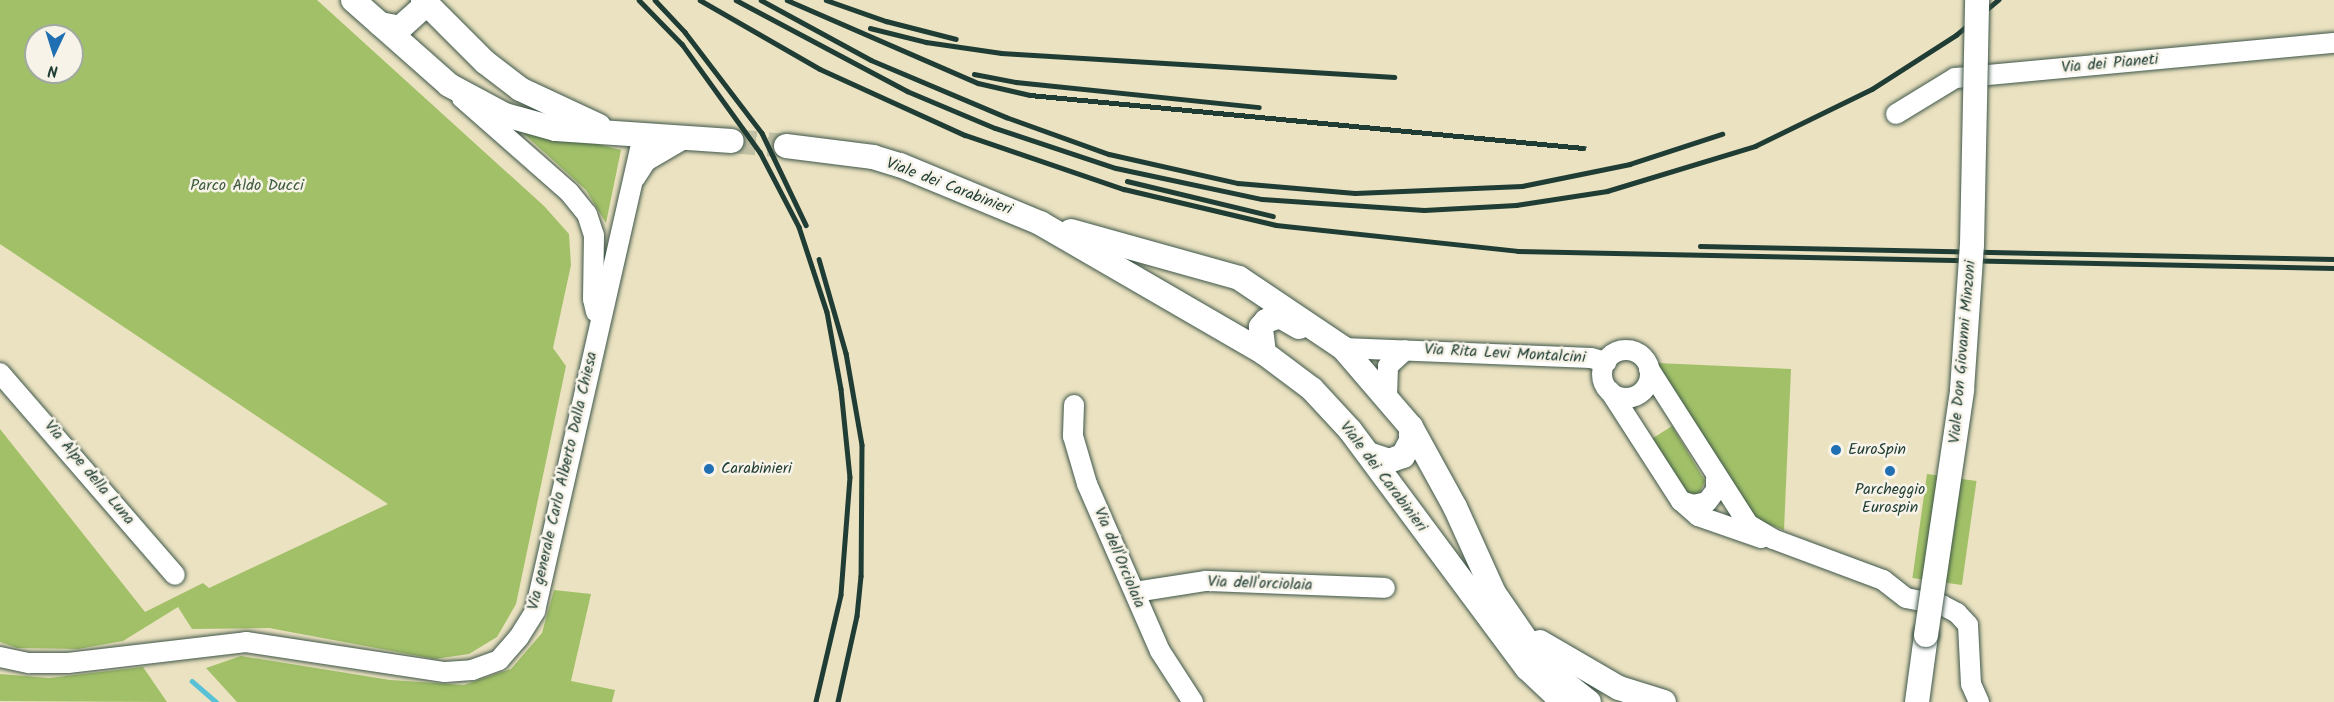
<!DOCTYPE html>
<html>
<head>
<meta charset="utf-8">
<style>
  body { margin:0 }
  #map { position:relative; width:2334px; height:702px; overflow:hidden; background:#ebe2c1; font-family:Kalam,sans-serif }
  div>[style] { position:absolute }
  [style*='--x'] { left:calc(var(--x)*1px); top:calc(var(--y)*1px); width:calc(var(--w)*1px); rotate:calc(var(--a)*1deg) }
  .green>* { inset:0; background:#a1c068; transform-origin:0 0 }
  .stream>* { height:4.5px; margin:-2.25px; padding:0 2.25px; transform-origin:2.25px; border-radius:2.25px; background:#59c1d6 }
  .major-tunnel>* { height:24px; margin-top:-12px; transform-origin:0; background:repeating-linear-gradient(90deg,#c2c1a5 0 24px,transparent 0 36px) }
  .roads { filter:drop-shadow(0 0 2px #3e5649) drop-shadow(0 0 2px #3e5649) }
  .minor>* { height:20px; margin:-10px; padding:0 10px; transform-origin:10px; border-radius:10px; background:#fff }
  .minor>.ring { margin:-10px; padding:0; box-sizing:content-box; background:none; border:20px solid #fff; border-radius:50% }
  .major>* { height:24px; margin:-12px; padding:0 12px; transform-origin:12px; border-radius:12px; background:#fff }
  .rail>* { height:4.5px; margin:-2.25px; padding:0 2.25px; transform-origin:2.25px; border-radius:2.25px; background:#1f3d34 }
  .bridges { filter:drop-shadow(0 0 2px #3e5649) drop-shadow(0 0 2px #3e5649) }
  .major-bridge>* { height:24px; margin:-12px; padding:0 12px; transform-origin:12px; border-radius:12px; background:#fff }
  .dots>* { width:16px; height:16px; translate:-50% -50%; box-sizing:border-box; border:3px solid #f7f3e8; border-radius:50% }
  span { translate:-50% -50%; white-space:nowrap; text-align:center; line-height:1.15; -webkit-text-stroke:5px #f7f3e8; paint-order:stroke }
  .street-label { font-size:16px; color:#1f3d34 }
  .park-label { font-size:16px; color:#405e41 }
  .poi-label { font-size:16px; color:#1f3d34 }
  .left { translate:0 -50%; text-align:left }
  .north { position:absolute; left:24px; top:24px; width:60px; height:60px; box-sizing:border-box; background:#f7f3e8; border:2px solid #a1aaa0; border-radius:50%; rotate:184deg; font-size:16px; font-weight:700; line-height:24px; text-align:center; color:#1f3d34 }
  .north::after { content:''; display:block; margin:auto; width:21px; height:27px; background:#1f6fb2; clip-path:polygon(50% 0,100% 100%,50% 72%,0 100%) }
</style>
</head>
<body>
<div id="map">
  <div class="green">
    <div style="clip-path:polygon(evenodd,0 0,317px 0,544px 206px,569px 234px,571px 265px,553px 348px,566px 366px,516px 604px,497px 637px,469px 654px,435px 659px,269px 628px,192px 629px,178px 607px,123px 641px,78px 649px,17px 648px,0 642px,0 429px,145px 612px,203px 583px,209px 588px,388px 504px,0 244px,0 0,36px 36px,72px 36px,72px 72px,36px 72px,36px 36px)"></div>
    <div style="clip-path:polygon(512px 123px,621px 150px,606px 223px,586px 190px)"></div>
    <div style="clip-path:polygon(1657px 363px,1791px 369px,1784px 530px,1754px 519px,1660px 375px)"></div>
    <div style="clip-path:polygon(1672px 426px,1705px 481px,1699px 494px,1684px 496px,1650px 440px)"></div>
    <div style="left:1927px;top:474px;width:50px;height:105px;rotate:8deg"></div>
    <div style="clip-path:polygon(554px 590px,591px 594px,571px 681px,615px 690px,612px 702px,237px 702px,206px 668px,241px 656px,390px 680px,464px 685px,511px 669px,542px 633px)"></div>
    <div style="clip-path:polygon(143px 667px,167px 702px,0 701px,0 674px,49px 678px)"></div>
  </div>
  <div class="stream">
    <div style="--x:192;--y:681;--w:32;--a:41"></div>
  </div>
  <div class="major-tunnel">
    <div style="--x:732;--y:141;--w:54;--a:5.3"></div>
  </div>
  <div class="roads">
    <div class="minor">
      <div style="--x:462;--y:98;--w:142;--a:41.3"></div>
      <div style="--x:569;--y:192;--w:28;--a:51"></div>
      <div style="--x:587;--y:214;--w:22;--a:72"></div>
      <div style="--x:594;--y:235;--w:64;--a:90.9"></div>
      <div style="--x:593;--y:299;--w:13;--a:77"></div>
      <div style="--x:1896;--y:114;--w:69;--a:-31.4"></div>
      <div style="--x:1955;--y:78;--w:381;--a:-5.3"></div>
      <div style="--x:635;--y:178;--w:20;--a:-57"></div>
      <div style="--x:646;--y:161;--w:44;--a:-30.1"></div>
      <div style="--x:1343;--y:348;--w:248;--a:2.3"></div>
      <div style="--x:1591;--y:358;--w:16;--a:15"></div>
      <div class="ring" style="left:1602px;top:350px;width:28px;height:28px"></div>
      <div style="--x:1649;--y:369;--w:184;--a:57.4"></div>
      <div style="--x:1748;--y:524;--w:29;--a:31"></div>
      <div style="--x:1773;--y:539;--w:117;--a:20.4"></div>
      <div style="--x:1883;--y:580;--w:29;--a:38"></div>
      <div style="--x:1906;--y:598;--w:37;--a:11"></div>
      <div style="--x:1942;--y:605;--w:17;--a:28"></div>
      <div style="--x:1957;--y:613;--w:16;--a:47"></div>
      <div style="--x:1968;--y:625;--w:59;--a:87.1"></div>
      <div style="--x:1971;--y:684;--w:20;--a:66"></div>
      <div style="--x:0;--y:373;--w:267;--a:49.1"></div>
      <div style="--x:1610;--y:391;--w:131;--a:57.2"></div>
      <div style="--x:1681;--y:501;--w:23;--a:41"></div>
      <div style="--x:1698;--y:516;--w:67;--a:19.2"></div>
      <div style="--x:1387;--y:396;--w:30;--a:-88"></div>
      <div style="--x:1388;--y:366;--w:23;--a:-43"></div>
      <div style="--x:1074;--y:405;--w:31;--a:92"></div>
      <div style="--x:1073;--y:436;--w:50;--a:73.7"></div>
      <div style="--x:1087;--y:484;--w:182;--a:66.4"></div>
      <div style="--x:1160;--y:651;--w:61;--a:57.1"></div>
      <div style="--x:1681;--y:501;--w:13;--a:18"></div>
      <div style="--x:1693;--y:505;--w:14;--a:-12"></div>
      <div style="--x:1707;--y:502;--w:15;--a:-53"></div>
      <div style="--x:1716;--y:490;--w:11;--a:-90"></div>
      <div style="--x:1135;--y:592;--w:72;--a:-8.8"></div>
      <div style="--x:1206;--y:581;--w:179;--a:2.2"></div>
      <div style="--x:0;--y:657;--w:30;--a:12"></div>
      <div style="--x:29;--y:663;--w:39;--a:0"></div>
      <div style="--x:68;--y:663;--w:179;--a:-6.7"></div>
      <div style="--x:246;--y:642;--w:201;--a:8.6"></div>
      <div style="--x:445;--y:672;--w:27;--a:-4"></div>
      <div style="--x:472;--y:670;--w:29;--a:-20"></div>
      <div style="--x:499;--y:660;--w:30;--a:-49"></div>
      <div style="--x:519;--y:637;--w:31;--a:-58"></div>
      <div style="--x:535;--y:611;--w:488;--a:-77.2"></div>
    </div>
    <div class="major">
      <div style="--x:353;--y:0;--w:128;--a:41.5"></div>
      <div style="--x:449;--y:85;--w:64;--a:28.2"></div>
      <div style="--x:505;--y:115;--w:53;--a:15.4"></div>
      <div style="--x:556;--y:129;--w:176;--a:3.9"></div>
      <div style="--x:423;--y:0;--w:88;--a:45"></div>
      <div style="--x:485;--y:62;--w:44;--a:37.6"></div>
      <div style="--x:520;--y:89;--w:87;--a:25.1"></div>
      <div style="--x:380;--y:24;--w:20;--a:11"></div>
      <div style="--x:400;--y:28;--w:36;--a:-42"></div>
      <div style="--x:786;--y:146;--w:88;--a:7.2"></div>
      <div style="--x:873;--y:157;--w:28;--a:17"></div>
      <div style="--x:900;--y:165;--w:152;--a:22.5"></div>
      <div style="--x:1040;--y:223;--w:259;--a:30.1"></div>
      <div style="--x:1264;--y:353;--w:60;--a:36.9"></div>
      <div style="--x:1312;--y:389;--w:56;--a:47.2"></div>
      <div style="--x:1350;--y:430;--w:297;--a:53.4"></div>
      <div style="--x:1527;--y:668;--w:50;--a:43.4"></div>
      <div style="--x:1071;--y:231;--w:174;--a:15.6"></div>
      <div style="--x:1239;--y:278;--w:125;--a:33.9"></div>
      <div style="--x:1343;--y:348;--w:104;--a:49.3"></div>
      <div style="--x:1411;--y:427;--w:91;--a:61.2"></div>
      <div style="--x:1455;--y:507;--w:94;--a:65.6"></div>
      <div style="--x:1494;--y:593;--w:58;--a:55.5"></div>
      <div style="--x:1527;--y:641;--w:58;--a:47.8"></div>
      <div style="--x:1566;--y:684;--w:29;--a:38"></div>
      <div style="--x:1264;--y:353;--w:26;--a:-97"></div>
      <div style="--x:1261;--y:327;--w:8;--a:-50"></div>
      <div style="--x:1266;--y:321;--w:15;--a:-20"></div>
      <div style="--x:1280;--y:316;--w:22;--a:30"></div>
      <div style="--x:1371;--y:455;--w:19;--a:18"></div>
      <div style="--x:1389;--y:461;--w:15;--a:-20"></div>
      <div style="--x:1403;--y:456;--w:17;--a:-62"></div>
      <div style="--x:1411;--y:441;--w:14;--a:-90"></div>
      <div style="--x:1540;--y:642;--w:91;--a:30.2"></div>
      <div style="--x:1619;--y:688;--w:47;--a:17.3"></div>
      <div style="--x:1917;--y:702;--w:68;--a:-82.3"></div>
    </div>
  </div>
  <div class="rail">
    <div style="--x:639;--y:0;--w:62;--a:45.7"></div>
    <div style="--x:682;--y:44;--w:133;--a:54.2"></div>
    <div style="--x:760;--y:152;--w:85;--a:62.5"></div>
    <div style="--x:799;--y:227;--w:89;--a:71.8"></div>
    <div style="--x:827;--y:312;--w:78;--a:79.7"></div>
    <div style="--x:841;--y:389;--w:88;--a:84.2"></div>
    <div style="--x:850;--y:477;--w:118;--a:94.4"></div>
    <div style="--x:841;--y:595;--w:110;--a:103.2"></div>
    <div style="--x:655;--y:0;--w:44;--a:46.8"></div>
    <div style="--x:685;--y:32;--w:127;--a:52.7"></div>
    <div style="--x:762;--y:133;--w:102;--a:64.4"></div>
    <div style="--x:700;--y:0;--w:138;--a:29.9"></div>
    <div style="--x:820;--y:69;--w:159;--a:24.5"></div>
    <div style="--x:965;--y:135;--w:168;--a:18.8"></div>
    <div style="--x:1124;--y:189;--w:156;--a:13.3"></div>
    <div style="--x:1276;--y:225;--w:243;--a:6.1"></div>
    <div style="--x:1518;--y:251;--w:816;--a:1.19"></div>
    <div style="--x:736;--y:0;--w:194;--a:28"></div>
    <div style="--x:907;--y:91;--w:95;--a:22.8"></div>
    <div style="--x:995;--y:128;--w:127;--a:18.3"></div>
    <div style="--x:1116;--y:168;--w:149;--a:12"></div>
    <div style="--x:1262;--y:199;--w:162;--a:3.9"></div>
    <div style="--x:1424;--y:210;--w:92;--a:-3.1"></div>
    <div style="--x:1516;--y:205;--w:92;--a:-8.7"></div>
    <div style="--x:1607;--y:191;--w:155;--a:-16.9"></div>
    <div style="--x:1755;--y:146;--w:130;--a:-26"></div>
    <div style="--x:1872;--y:89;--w:100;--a:-32.7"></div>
    <div style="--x:1956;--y:35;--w:55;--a:-39.8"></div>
    <div style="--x:761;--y:0;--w:125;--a:28.6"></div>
    <div style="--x:871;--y:60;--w:147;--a:22.9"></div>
    <div style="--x:1006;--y:117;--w:109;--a:19.8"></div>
    <div style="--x:1109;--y:154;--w:132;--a:12.7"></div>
    <div style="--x:1238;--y:183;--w:117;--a:4.9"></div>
    <div style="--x:1355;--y:193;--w:167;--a:-2.4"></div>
    <div style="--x:1522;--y:186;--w:110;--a:-11.5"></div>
    <div style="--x:1630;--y:164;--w:97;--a:-18.1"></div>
    <div style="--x:787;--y:0;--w:208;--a:23.5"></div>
    <div style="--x:978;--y:83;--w:53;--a:13"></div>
    <div style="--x:1030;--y:95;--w:556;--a:5.47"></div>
    <div style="--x:826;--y:0;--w:64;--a:19.3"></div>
    <div style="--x:886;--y:21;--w:72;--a:14.4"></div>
    <div style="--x:870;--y:28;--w:58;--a:14"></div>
    <div style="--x:926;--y:42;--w:76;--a:8.3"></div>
    <div style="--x:1001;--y:53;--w:394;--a:3.5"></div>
    <div style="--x:974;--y:74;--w:43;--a:10.8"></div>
    <div style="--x:1016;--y:82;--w:244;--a:5.9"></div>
    <div style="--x:1127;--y:181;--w:150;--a:13.5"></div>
    <div style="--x:1700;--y:246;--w:634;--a:1.17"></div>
    <div style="--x:819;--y:259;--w:98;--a:74"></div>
    <div style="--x:846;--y:353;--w:93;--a:80.1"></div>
    <div style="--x:862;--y:445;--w:131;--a:90.4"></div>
    <div style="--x:861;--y:576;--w:40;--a:95.7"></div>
    <div style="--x:857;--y:616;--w:88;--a:102.5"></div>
  </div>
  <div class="bridges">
    <div class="major-bridge">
      <div style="--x:1926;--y:635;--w:248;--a:-81.6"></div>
      <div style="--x:1962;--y:390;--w:145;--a:-86.1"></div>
      <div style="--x:1972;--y:245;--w:245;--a:-88.8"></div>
    </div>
  </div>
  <div class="dots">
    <div style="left:1836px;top:450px;background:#1f6fb2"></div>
    <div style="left:709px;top:469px;background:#1f6fb2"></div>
    <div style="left:1890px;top:471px;background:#1f6fb2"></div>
  </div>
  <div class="street-label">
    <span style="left:2110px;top:64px;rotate:-5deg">Via dei Pianeti</span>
    <span style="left:949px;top:187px;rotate:21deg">Viale dei Carabinieri</span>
    <span style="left:1963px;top:352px;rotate:-85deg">Viale Don Giovanni Minzoni</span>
    <span style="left:1505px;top:354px;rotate:3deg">Via Rita Levi Montalcini</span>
    <span style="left:89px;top:473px;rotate:50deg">Via Alpe della Luna</span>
    <span style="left:1383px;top:477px;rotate:53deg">Viale dei Carabinieri</span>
    <span style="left:563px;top:481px;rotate:-77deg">Via generale Carlo Alberto Dalla Chiesa</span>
    <span style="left:1119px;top:558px;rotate:67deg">Via dell'Orciolaia</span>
    <span style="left:1260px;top:584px;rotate:2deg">Via dell'orciolaia</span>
  </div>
  <div class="park-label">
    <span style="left:247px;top:186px">Parco Aldo Ducci</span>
  </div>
  <div class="poi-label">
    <span class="left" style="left:1848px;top:450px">EuroSpin</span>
    <span class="left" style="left:721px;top:469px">Carabinieri</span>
    <span style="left:1890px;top:499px">Parcheggio<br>Eurospin</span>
  </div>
  <div class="north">N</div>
</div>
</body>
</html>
